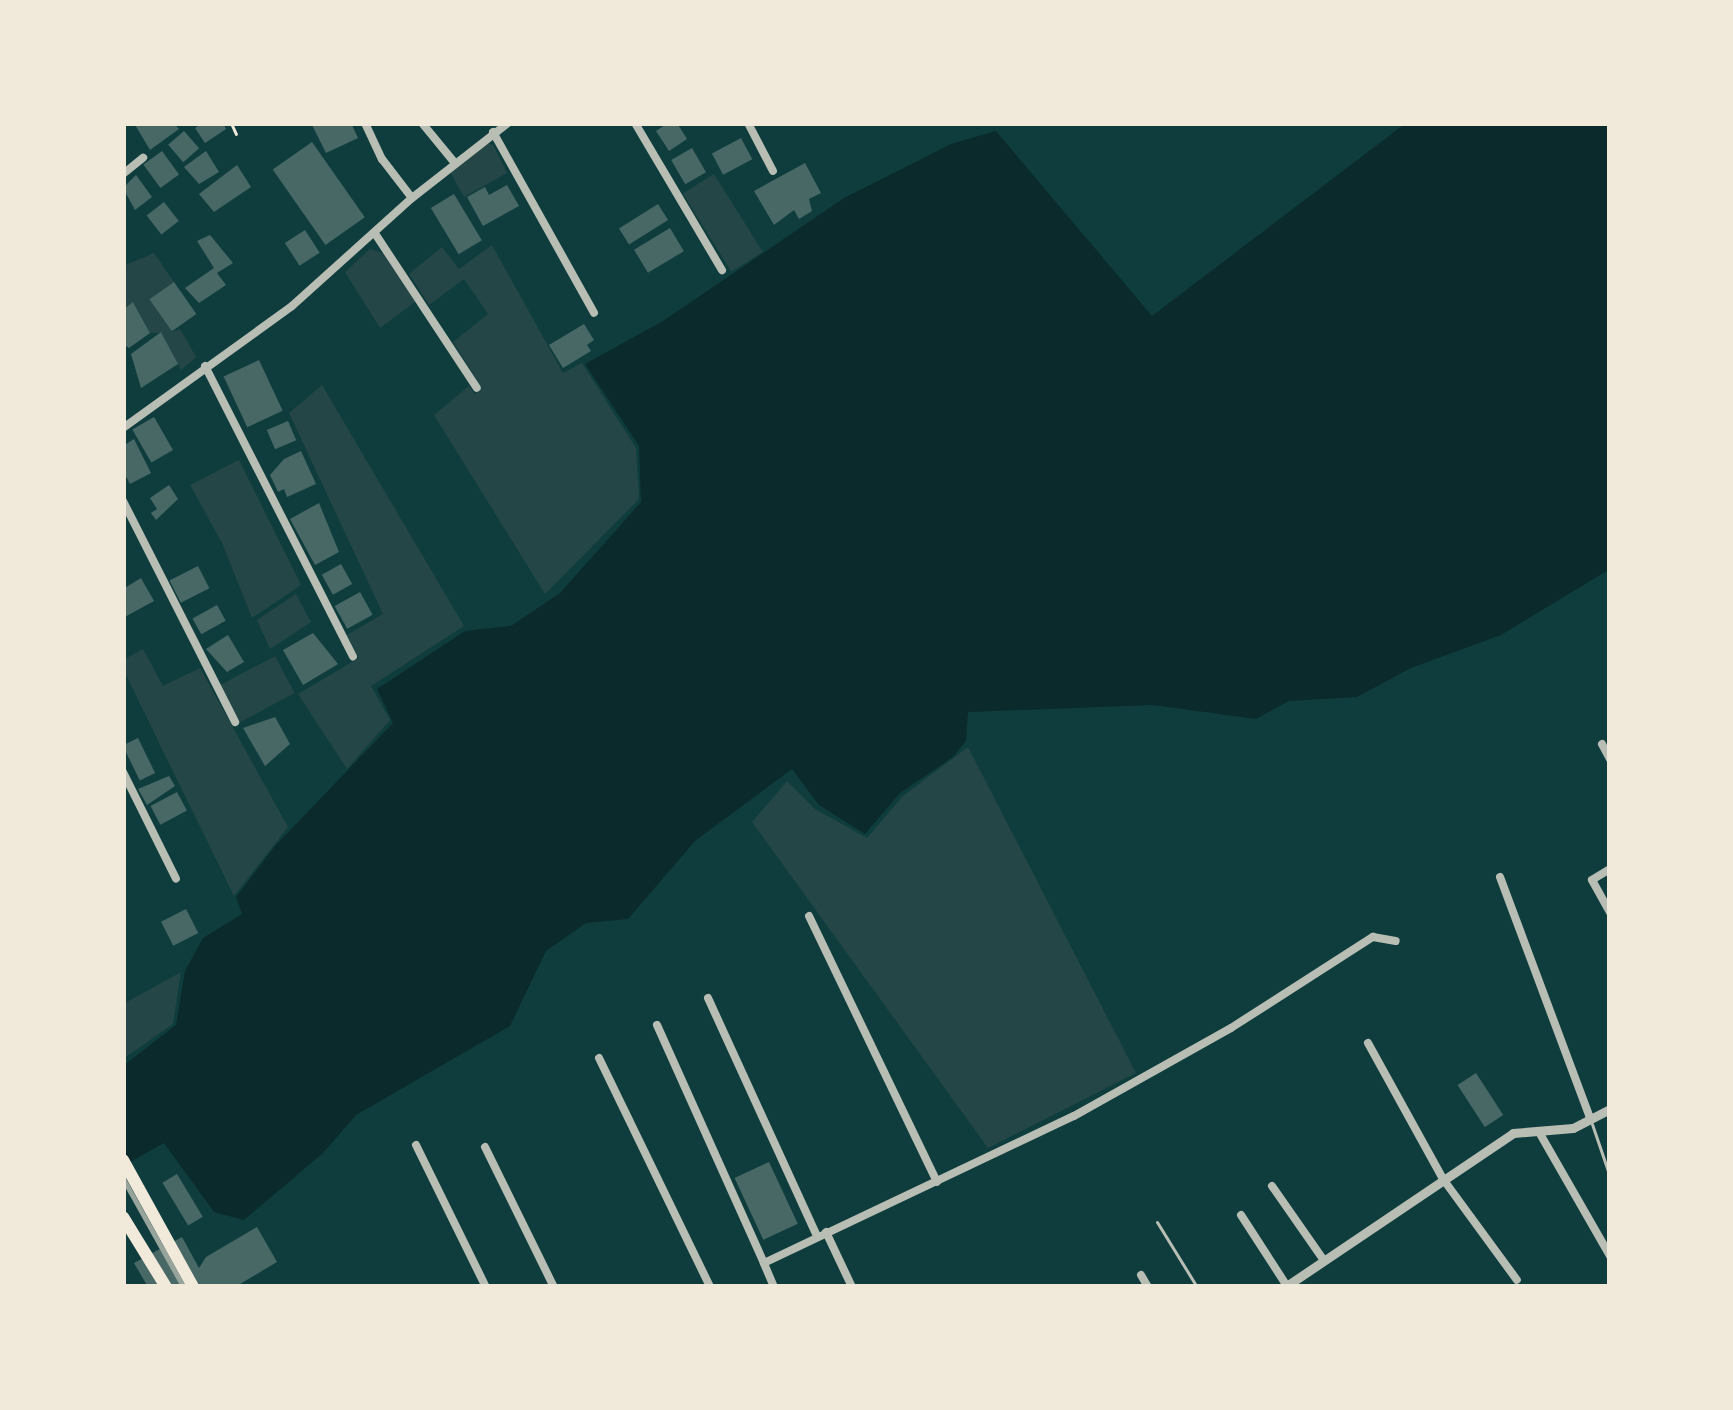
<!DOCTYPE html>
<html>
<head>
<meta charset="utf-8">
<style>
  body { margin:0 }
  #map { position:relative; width:1733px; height:1410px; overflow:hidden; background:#0f3d3e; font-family:Signika,sans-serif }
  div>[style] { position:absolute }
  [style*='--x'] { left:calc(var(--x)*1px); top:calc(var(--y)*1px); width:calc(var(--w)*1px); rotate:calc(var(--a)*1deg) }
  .green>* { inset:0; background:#244646; transform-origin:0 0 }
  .water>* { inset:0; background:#0a2a2b }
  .building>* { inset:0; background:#486865; transform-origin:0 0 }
  .path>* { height:3px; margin:-1.5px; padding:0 1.5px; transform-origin:1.5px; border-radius:1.5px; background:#f1e9da }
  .service>* { height:3px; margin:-1.5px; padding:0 1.5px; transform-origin:1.5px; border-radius:1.5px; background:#b8beb3 }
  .minor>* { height:8px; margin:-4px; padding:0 4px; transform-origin:4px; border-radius:4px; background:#b8beb3 }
  .tertiary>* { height:9px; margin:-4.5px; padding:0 4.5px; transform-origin:4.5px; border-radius:4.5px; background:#b8beb3 }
  .primary>* { height:12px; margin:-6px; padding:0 6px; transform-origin:6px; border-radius:6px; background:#f1e9da }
  .rail>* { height:4.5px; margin:-2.25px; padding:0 2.25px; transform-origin:2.25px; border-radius:2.25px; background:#97a49c }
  span { translate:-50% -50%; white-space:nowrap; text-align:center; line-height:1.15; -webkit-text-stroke:9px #f1e9da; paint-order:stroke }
  .frame { position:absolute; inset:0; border:126px solid #f1e9da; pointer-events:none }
</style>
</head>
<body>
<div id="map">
  <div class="green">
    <div style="clip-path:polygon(486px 143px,493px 145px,507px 173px,464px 197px,450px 172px)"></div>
    <div style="left:714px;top:174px;width:92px;height:37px;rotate:58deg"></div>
    <div style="clip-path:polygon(492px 245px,563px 373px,582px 363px,636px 448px,639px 499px,545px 594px,434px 415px,469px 386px,475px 394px,482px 388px,453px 342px,488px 314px,464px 279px,429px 305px,409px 274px,442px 247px,459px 269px)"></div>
    <div style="clip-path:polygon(370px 249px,383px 253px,415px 302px,380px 328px,345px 272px)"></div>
    <div style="clip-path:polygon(154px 253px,174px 282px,150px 299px,172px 332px,180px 329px,196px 357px,181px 370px,162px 333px,150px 333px,134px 303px,123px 310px,123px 266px)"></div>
    <div style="clip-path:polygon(322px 385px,464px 626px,371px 686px,390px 720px,347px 769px,298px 694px,359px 658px,347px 635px,383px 614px,289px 413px)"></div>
    <div style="clip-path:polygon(239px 460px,301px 585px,252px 618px,222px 543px,190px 485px)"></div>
    <div style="clip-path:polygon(296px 594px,311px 622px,270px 649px,257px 620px)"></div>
    <div style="clip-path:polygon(143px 649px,163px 686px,200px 668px,288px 827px,234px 896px,123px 669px,123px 660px)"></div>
    <div style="left:275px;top:656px;width:42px;height:62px;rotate:62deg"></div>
    <div style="clip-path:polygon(968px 747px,1136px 1073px,988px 1148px,752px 822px,787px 781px,815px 809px,867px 838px,903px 796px)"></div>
    <div style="clip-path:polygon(181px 972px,173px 1024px,123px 1059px,123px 1004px)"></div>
  </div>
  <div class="water">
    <div style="clip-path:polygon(1406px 123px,1610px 123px,1610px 569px,1501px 635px,1411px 668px,1357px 697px,1289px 701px,1256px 719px,1153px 705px,968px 712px,966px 741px,953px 757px,900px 793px,865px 834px,819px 805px,792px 769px,695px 841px,628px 919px,586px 923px,546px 951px,510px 1026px,356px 1115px,323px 1153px,244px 1220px,214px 1212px,164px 1143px,123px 1166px,123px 1066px,176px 1025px,185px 971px,203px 938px,242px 914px,236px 897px,275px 846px,393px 723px,377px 689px,465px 631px,511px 626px,560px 593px,641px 502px,639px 446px,585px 364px,663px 321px,844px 198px,951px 144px,996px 131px,1152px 316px)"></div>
  </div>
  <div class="building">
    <div style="clip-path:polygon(134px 123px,173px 123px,179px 129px,150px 150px)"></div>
    <div style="clip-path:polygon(203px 123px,223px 123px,226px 129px,205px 143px,195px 128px)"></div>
    <div style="clip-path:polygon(311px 123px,351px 123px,358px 138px,326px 153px)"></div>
    <div style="clip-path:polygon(668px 123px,677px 123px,687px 139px,669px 151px,656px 131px)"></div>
    <div style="left:184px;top:131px;width:23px;height:21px;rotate:49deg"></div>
    <div style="left:741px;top:138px;width:24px;height:33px;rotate:62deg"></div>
    <div style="left:312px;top:142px;width:92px;height:48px;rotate:55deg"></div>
    <div style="left:692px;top:148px;width:28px;height:24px;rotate:60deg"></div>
    <div style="left:162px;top:151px;width:29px;height:23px;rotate:54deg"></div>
    <div style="clip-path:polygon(206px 151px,219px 172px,199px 184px,184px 167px)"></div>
    <div style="clip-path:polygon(805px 163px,821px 193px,809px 199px,812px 211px,799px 219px,794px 210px,774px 225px,754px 191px)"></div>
    <div style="clip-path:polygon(237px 165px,251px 187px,214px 212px,199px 194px)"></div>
    <div style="clip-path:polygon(136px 175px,152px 197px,135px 210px,123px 188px)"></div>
    <div style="clip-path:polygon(507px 185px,519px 206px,483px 226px,467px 197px,485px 187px,489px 195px)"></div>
    <div style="left:454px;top:194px;width:54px;height:27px;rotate:59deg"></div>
    <div style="left:164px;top:202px;width:24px;height:22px;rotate:52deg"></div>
    <div style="left:658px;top:204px;width:19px;height:46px;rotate:58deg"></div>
    <div style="left:670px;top:228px;width:27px;height:42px;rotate:59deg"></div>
    <div style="left:305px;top:230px;width:27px;height:24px;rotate:57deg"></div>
    <div style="clip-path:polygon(210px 235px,233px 263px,217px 273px,226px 285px,199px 303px,185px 288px,214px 268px,197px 241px)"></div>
    <div style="left:174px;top:282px;width:39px;height:30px;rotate:55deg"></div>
    <div style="clip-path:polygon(133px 302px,150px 333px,129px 348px,123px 344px,123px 310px)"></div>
    <div style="clip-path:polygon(584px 324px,594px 340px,587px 345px,591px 351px,563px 368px,549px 345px)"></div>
    <div style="clip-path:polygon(161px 332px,178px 364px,141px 388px,131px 354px)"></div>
    <div style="left:259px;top:360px;width:56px;height:39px;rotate:65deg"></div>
    <div style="left:154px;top:417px;width:38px;height:25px;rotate:60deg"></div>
    <div style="left:288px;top:421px;width:21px;height:23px;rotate:67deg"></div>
    <div style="clip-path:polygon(134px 439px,151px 473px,130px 484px,123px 471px,123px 446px)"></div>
    <div style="clip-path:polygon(301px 451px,316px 484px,287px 497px,284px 489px,278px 492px,270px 475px,284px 459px)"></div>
    <div style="clip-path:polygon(169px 485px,178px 499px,156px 520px,151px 513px,157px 509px,150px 498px)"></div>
    <div style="clip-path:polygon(319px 503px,339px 552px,315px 565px,290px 519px)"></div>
    <div style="left:341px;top:564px;width:23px;height:22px;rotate:61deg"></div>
    <div style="left:198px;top:566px;width:25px;height:32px;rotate:63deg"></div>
    <div style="clip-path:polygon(141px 578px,154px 601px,123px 618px,123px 589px)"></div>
    <div style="left:360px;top:592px;width:26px;height:29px;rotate:61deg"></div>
    <div style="left:217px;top:605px;width:18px;height:28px;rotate:61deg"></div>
    <div style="clip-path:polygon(313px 633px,338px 664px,303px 685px,283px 650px)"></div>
    <div style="clip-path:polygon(228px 635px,244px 662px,227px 672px,206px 649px)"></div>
    <div style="clip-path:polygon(275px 717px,290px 744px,265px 766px,243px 728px)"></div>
    <div style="left:138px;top:738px;width:39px;height:17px;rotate:64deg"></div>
    <div style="clip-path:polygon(169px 776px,175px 786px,147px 805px,138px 789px)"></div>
    <div style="left:177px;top:792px;width:21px;height:30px;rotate:62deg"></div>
    <div style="left:186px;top:909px;width:27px;height:28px;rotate:63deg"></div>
    <div style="left:1476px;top:1073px;width:50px;height:22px;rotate:57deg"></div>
    <div style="left:769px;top:1162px;width:68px;height:38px;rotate:65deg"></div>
    <div style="left:177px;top:1174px;width:50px;height:17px;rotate:59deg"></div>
    <div style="clip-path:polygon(257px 1227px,277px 1262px,235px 1287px,148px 1287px,134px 1263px,182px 1237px,199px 1268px,206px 1257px)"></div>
  </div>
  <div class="path">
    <div style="--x:231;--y:123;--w:12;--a:66"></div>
  </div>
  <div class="service">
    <div style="--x:1592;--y:1124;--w:56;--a:71.2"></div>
    <div style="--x:1157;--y:1222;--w:76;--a:58.4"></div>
  </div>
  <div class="minor">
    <div style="--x:365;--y:123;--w:40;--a:65"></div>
    <div style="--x:382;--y:159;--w:49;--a:52.4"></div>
    <div style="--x:422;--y:123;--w:50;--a:50.6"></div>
    <div style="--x:635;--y:123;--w:171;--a:59.4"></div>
    <div style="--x:748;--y:123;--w:54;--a:62.5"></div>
    <div style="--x:493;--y:132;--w:207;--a:60.8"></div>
    <div style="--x:123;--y:174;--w:26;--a:-39"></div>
    <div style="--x:376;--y:235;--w:183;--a:56.6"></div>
    <div style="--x:205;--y:366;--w:326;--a:63"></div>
    <div style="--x:123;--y:428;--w:208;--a:-35.8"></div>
    <div style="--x:292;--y:306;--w:161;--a:-42"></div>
    <div style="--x:412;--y:198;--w:122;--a:-38"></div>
    <div style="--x:123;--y:501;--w:248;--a:63.1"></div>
    <div style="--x:1602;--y:744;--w:17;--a:62"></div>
    <div style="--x:123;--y:772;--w:119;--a:63.6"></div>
    <div style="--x:1610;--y:869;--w:21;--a:149"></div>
    <div style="--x:1592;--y:880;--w:37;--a:61"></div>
    <div style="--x:1500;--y:877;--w:259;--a:69.5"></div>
    <div style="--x:809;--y:916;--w:295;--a:64.3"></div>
    <div style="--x:708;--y:998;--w:262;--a:65.4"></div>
    <div style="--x:657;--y:1025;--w:261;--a:65.8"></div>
    <div style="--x:1368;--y:1043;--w:155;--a:61.1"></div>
    <div style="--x:1443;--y:1179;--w:125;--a:53.8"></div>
    <div style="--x:599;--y:1058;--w:254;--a:64.1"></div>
    <div style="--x:1539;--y:1132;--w:143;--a:60.2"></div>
    <div style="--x:416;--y:1145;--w:158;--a:63.8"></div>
    <div style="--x:485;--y:1147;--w:156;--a:63.8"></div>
    <div style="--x:1272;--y:1186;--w:89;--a:55.1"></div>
    <div style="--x:1241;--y:1215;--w:85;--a:57.1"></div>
    <div style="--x:826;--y:1232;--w:61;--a:64.7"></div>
    <div style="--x:1141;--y:1275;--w:14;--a:60"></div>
    <div style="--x:774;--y:1287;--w:26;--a:-113"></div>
    <div style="--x:764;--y:1263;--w:343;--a:-25.4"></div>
    <div style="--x:1074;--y:1116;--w:180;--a:-29.3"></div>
    <div style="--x:1231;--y:1028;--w:169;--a:-32.7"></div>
    <div style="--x:1373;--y:937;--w:23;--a:10"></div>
  </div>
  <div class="tertiary">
    <div style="--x:1285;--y:1287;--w:275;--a:-34"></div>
    <div style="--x:1513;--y:1133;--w:60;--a:-4.8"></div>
    <div style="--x:1573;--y:1128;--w:42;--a:-27.2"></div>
  </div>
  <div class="primary">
    <div style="--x:123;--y:1160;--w:145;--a:61.1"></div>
    <div style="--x:123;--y:1217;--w:82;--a:58.4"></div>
  </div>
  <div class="rail">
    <div style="--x:123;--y:1178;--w:125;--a:60.8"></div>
  </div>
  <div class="frame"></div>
</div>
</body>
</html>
